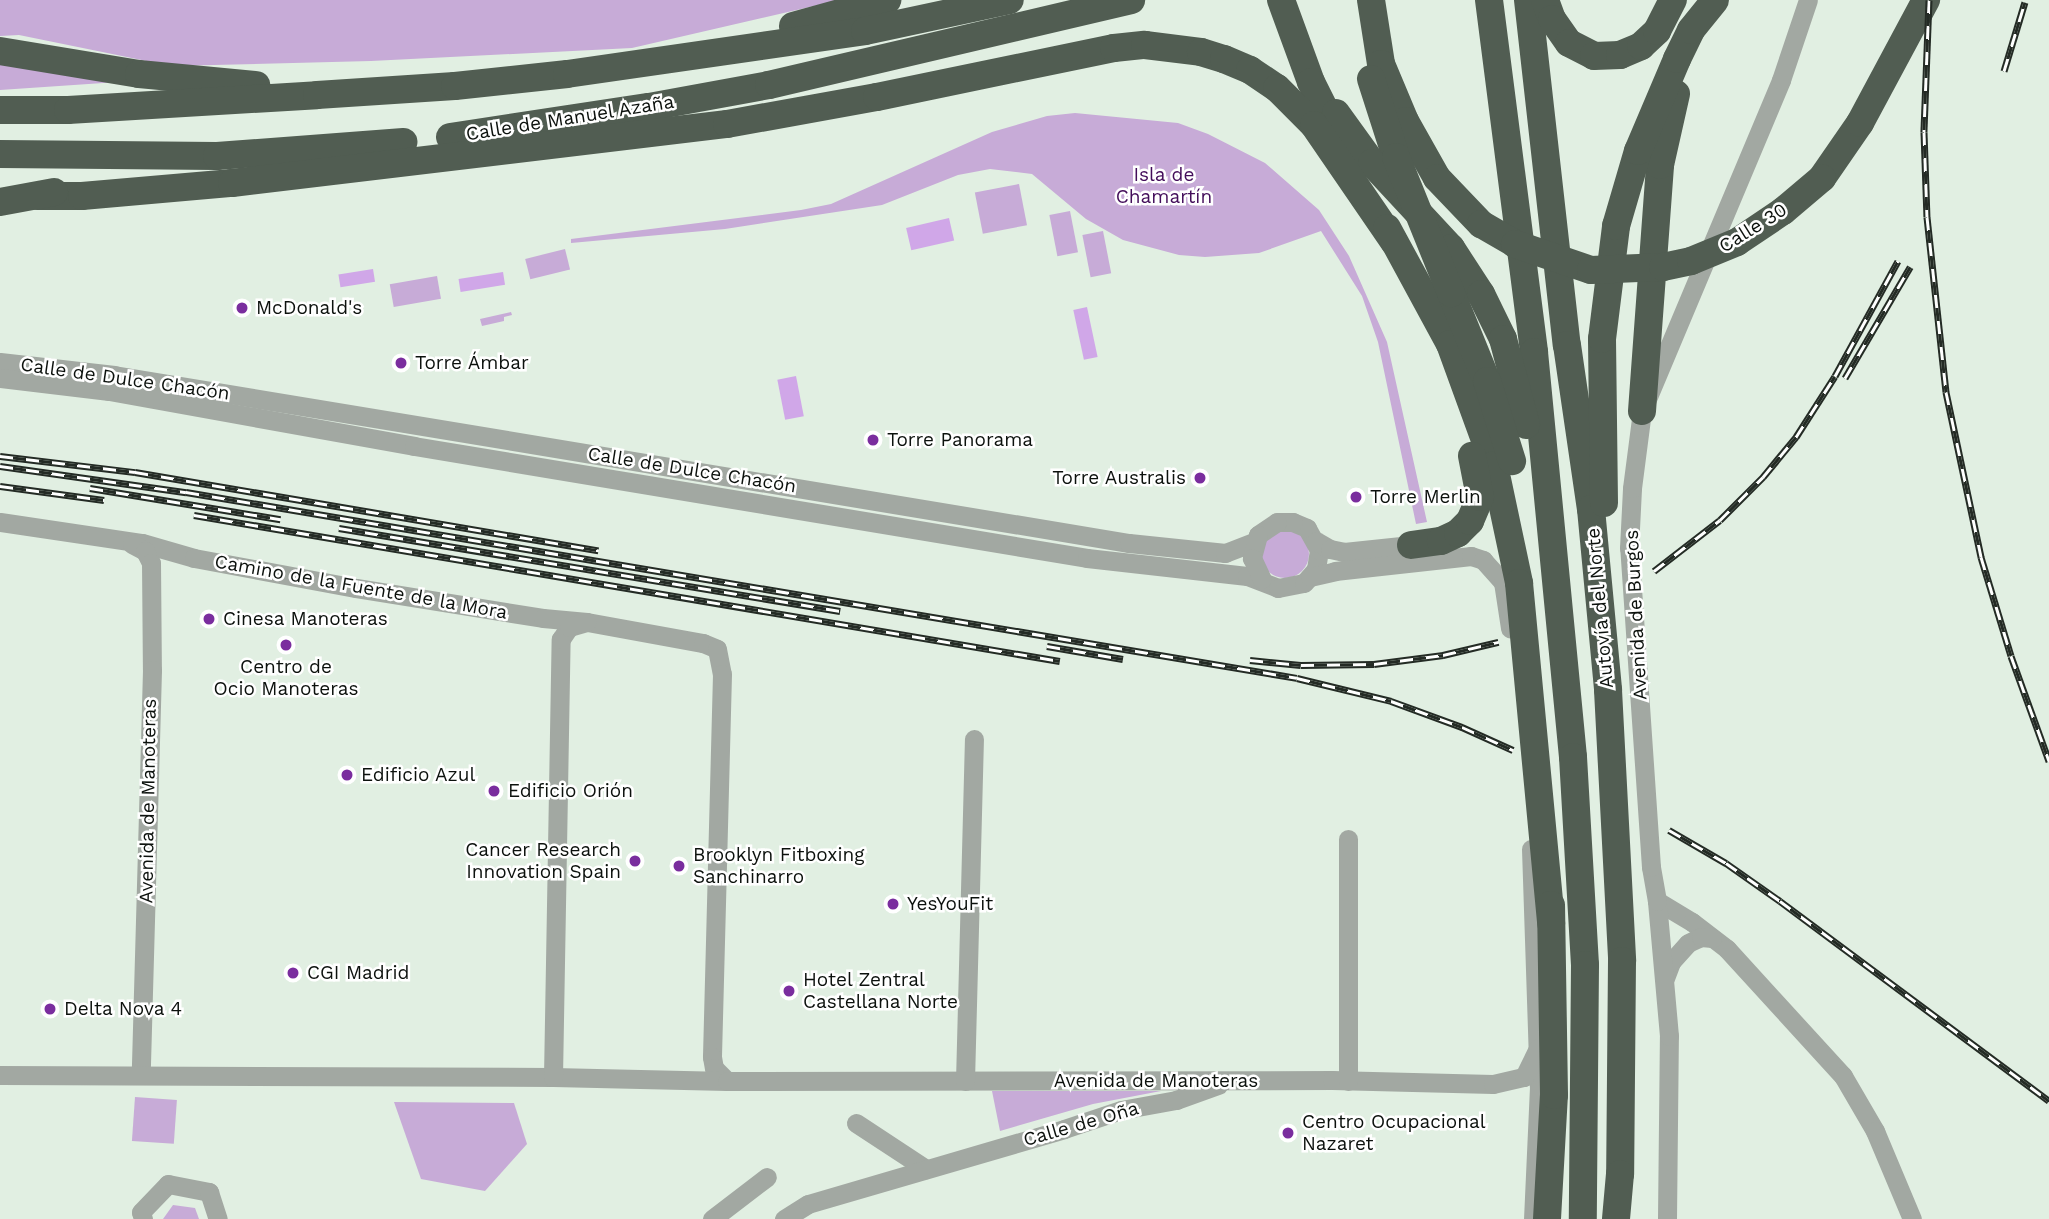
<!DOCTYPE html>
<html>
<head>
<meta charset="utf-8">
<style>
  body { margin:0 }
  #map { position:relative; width:2049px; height:1219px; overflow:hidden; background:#e1efe2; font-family:"Work Sans",sans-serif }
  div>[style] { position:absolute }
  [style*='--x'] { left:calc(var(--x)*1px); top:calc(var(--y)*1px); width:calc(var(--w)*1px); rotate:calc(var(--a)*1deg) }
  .green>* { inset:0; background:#c7abd7; transform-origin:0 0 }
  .round { border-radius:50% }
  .water>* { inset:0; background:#d0a7e8; transform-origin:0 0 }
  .minor>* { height:19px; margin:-9.5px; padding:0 9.5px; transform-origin:9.5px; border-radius:9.5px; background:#a2a8a2 }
  .highway>* { height:28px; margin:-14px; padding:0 14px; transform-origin:14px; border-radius:14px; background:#515d52 }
  .rail>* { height:7px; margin-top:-3.5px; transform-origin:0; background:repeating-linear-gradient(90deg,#fff 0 13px,#242b25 0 26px); box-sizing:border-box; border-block:2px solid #242b25 }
  .highway-bridge>* { height:28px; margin:-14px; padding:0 14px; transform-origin:14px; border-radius:14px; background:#515d52 }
  .dots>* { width:19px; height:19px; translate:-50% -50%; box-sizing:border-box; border:4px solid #fff; border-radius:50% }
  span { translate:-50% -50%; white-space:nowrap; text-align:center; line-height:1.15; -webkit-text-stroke:5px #fff; paint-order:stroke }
  .street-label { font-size:19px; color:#0c110d }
  .park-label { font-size:19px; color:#430d5a }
  .poi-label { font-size:19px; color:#0c110d }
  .left { translate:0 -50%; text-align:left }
  .right { translate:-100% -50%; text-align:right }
</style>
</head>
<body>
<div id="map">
  <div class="green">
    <div style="clip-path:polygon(0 0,840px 0,632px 48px,371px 61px,171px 66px,19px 35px,0 36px)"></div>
    <div style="clip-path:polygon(0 62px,118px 82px,0 90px)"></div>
    <div style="clip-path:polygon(1075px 113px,1178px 123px,1208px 134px,1265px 163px,1319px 210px,1349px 256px,1387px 342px,1427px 522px,1416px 524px,1378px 342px,1362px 296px,1321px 231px,1259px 253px,1205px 257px,1179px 255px,1123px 240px,1086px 219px,1032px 174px,990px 169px,958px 175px,882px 205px,725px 229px,571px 243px,571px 239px,801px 210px,831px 204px,992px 132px,1047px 116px)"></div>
    <div style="left:1019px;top:184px;width:42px;height:45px;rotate:79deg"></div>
    <div style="left:1070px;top:211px;width:42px;height:21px;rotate:79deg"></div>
    <div style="left:1103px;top:231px;width:43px;height:21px;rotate:79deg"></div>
    <div style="left:565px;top:249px;width:21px;height:41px;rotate:76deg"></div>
    <div style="left:437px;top:276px;width:23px;height:48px;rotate:80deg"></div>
    <div style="clip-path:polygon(511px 312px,512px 315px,504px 317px,504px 321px,482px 326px,480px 319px)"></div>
    <div class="round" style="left:1261px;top:530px;width:48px;height:48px"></div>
    <div style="clip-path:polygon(992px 1091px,1161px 1091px,1093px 1104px,1000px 1131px)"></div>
    <div style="left:135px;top:1097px;width:42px;height:44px;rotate:4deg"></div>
    <div style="clip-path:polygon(394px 1102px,514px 1103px,527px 1144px,485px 1191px,421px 1179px)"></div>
    <div style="clip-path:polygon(173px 1205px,195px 1208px,199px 1219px,163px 1219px)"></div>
  </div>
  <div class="water">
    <div style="left:949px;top:218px;width:23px;height:44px;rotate:77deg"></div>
    <div style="left:373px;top:269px;width:13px;height:35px;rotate:81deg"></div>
    <div style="left:503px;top:272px;width:13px;height:45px;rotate:81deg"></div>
    <div style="left:1087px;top:307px;width:51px;height:14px;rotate:78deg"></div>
    <div style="left:796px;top:376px;width:41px;height:19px;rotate:79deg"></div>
  </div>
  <div class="minor">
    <div style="--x:0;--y:362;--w:115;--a:6.5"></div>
    <div style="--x:114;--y:375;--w:1029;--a:9.4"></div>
    <div style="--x:1129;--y:543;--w:97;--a:5.9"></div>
    <div style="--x:1225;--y:553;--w:31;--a:-21"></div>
    <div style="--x:0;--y:378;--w:110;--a:6.8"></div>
    <div style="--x:109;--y:391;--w:310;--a:10.2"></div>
    <div style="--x:414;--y:446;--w:682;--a:9.45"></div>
    <div style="--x:1087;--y:558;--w:161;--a:6.4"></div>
    <div style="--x:1247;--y:576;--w:33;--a:21"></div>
    <div style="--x:1278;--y:588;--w:26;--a:-11"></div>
    <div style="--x:1304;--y:583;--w:18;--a:-49"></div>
    <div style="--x:1316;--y:569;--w:19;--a:-81"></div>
    <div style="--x:1319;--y:550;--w:25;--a:-119"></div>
    <div style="--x:1307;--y:528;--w:15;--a:-157"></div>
    <div style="--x:1293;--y:522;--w:16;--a:180"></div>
    <div style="--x:1277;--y:522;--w:23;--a:146"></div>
    <div style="--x:1258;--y:535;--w:24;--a:105"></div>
    <div style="--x:1252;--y:558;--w:23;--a:65"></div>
    <div style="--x:0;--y:522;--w:144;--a:8.4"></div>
    <div style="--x:142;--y:543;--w:54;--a:16.1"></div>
    <div style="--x:194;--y:558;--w:165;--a:10.5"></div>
    <div style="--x:356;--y:588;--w:189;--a:9.1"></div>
    <div style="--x:543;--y:618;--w:44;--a:5.2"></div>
    <div style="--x:587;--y:622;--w:118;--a:10.3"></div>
    <div style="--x:703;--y:643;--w:15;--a:23"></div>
    <div style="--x:717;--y:649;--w:25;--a:79"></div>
    <div style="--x:722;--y:674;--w:383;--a:91.5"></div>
    <div style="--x:712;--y:1057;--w:11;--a:80"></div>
    <div style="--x:714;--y:1068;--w:18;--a:45"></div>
    <div style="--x:1316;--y:541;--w:16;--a:30"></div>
    <div style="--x:1330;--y:549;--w:14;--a:12"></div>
    <div style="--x:1344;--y:552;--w:67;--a:-6"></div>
    <div style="--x:132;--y:544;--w:15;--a:28"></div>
    <div style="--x:145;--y:551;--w:13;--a:63"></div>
    <div style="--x:151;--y:563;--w:107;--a:89.5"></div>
    <div style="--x:152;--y:670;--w:405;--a:91.6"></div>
    <div style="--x:1310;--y:577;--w:26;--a:-13"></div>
    <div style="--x:1335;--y:571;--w:137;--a:-6.3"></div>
    <div style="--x:1471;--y:556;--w:13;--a:18"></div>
    <div style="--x:1483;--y:560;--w:30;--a:48"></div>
    <div style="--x:1503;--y:582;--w:47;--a:81.3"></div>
    <div style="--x:1531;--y:849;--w:238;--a:88.1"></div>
    <div style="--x:1539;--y:1087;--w:132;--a:92.6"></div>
    <div style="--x:1657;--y:901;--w:41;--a:31"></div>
    <div style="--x:1692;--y:922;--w:44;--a:37.6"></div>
    <div style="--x:1727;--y:949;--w:172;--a:47.6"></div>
    <div style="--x:1843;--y:1076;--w:64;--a:59.8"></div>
    <div style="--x:1875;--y:1131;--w:95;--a:67.2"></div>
    <div style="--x:1665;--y:978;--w:17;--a:-69"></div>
    <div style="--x:1671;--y:962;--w:25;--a:-48"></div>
    <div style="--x:1688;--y:943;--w:14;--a:-25"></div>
    <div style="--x:1701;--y:937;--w:11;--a:5"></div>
    <div style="--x:0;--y:1075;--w:553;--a:0.21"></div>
    <div style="--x:553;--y:1077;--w:174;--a:1.3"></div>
    <div style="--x:727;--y:1081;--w:605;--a:-0.09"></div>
    <div style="--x:1332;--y:1080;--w:161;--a:1.4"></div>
    <div style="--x:1493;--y:1084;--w:32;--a:-13"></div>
    <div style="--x:1524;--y:1077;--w:32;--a:-64"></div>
    <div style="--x:553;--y:1077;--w:438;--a:-89"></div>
    <div style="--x:561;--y:639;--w:14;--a:-56"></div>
    <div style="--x:569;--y:627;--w:18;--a:-16"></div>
    <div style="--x:965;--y:1081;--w:342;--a:-88.5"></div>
    <div style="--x:1348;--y:1081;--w:242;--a:-90"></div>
    <div style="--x:856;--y:1123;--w:84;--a:33.3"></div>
    <div style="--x:143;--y:1219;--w:7;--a:-106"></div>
    <div style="--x:141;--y:1212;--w:39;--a:-46"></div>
    <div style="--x:168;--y:1184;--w:42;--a:11"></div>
    <div style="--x:209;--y:1192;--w:28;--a:72"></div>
    <div style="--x:712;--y:1219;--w:69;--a:-37.4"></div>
    <div style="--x:784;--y:1219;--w:28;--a:-32"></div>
    <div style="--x:808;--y:1204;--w:267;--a:-16.3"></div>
    <div style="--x:1064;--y:1129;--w:60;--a:-18.4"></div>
    <div style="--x:1121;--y:1110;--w:56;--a:-10.3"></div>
    <div style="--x:1176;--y:1100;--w:45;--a:-19.7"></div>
    <div style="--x:1667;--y:1219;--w:183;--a:-89.4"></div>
    <div style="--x:1669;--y:1036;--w:136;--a:-95.1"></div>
    <div style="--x:1657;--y:901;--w:35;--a:-100"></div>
    <div style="--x:1651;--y:867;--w:320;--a:-93.9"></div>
    <div style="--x:1629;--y:548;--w:60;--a:-87.1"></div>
    <div style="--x:1632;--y:488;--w:78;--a:-82.6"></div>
    <div style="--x:1642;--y:411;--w:359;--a:-67.2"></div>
    <div style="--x:1781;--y:80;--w:84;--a:-71.4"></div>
  </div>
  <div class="highway">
    <div style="--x:1281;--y:0;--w:87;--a:69.9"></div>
    <div style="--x:1311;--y:82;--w:60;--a:63.4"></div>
    <div style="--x:1371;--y:0;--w:65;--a:81.1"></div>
    <div style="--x:1381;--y:64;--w:62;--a:67.2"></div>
    <div style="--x:1405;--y:121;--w:65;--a:60.7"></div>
    <div style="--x:1437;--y:178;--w:64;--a:46.3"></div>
    <div style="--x:1489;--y:0;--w:355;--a:82.7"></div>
    <div style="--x:1534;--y:352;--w:407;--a:84.5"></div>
    <div style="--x:1573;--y:757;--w:208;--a:86.7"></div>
    <div style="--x:1585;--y:965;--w:254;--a:90.5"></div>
    <div style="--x:1528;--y:0;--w:347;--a:83.6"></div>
    <div style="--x:1567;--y:345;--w:166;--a:81.7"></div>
    <div style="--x:1591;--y:509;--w:182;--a:84.6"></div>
    <div style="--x:1608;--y:690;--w:271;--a:87"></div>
    <div style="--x:1622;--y:961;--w:213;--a:90.5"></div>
    <div style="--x:1620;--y:1174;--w:45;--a:95.1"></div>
    <div style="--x:1545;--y:0;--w:20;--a:70"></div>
    <div style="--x:1552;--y:19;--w:29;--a:55"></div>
    <div style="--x:1569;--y:43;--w:28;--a:27"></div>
    <div style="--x:1594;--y:56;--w:26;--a:-2"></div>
    <div style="--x:1620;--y:55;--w:23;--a:-23"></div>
    <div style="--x:1641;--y:46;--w:22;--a:-43"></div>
    <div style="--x:1657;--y:31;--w:35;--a:-63"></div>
    <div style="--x:793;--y:26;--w:98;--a:-15.5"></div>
    <div style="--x:0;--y:51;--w:141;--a:9.4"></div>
    <div style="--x:139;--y:74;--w:118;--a:5.4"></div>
    <div style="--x:1371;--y:79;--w:82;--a:72.2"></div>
    <div style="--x:0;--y:110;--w:68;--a:0"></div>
    <div style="--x:68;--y:110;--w:249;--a:-3.4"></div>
    <div style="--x:317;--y:95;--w:138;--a:-3.7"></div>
    <div style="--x:455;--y:86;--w:113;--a:-6.1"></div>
    <div style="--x:567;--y:74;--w:301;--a:-8.2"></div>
    <div style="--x:865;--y:31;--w:148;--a:-12.1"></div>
    <div style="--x:1336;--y:113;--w:62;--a:54.2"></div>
    <div style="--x:1372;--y:163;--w:116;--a:47.1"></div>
    <div style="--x:1451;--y:248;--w:55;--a:56.9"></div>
    <div style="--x:1481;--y:294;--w:50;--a:63.9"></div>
    <div style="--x:1503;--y:339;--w:89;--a:75"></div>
    <div style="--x:450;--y:137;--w:201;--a:-8.6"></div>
    <div style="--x:649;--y:107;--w:122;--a:-10.4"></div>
    <div style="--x:769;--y:85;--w:372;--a:-13.2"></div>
    <div style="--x:0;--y:154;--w:217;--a:0.5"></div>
    <div style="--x:217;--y:156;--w:187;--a:-4.3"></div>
    <div style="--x:1822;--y:178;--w:67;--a:-55.4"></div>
    <div style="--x:1860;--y:123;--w:140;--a:-61.8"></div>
    <div style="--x:37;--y:196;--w:45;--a:0"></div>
    <div style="--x:82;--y:196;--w:151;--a:-5"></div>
    <div style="--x:232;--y:183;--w:499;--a:-6.8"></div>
    <div style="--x:727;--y:124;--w:152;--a:-10.2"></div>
    <div style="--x:877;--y:97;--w:242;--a:-11.7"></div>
    <div style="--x:1114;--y:48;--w:31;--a:-6"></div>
    <div style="--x:1145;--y:45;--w:56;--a:7.1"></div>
    <div style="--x:1201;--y:52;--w:24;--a:17"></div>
    <div style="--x:1224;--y:59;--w:28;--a:23"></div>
    <div style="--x:1250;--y:70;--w:32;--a:34"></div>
    <div style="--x:1277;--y:88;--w:52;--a:45"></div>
    <div style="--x:1314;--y:125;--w:142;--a:55.6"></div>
    <div style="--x:0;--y:202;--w:55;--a:-10.5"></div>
    <div style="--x:1387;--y:228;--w:132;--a:61.5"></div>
    <div style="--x:1450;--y:344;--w:129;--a:70"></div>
    <div style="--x:1494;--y:465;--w:121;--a:78"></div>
    <div style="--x:1519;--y:583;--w:342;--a:84.6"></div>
    <div style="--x:1451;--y:293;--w:95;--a:67.8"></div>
    <div style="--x:1487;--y:381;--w:84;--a:72.6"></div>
    <div style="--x:1642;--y:411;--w:247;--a:-85.8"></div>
    <div style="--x:1660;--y:165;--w:73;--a:-77.3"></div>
    <div style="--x:1604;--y:503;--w:164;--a:-90.7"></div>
    <div style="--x:1602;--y:339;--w:114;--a:-82.9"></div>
    <div style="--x:1616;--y:226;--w:78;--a:-73.7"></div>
    <div style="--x:1638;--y:151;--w:100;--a:-67"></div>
    <div style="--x:1677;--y:59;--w:32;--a:-64"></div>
    <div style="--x:1691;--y:30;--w:38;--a:-51"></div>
    <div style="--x:1411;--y:545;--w:30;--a:-8"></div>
    <div style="--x:1441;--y:541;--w:19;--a:-25"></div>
    <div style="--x:1458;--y:533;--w:17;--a:-45"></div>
    <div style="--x:1470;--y:521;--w:26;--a:-67"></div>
    <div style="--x:1480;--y:497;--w:42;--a:-101"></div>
    <div style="--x:1547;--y:1219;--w:124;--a:-86.8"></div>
    <div style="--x:1554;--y:1095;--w:190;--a:-90.9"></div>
  </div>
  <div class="rail">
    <div style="--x:1929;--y:0;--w:132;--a:92.2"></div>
    <div style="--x:1924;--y:132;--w:85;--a:88"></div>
    <div style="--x:1927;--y:217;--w:176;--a:83.8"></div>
    <div style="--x:1946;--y:392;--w:169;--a:78"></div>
    <div style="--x:1981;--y:557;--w:103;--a:73.1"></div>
    <div style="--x:2011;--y:656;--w:112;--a:70.1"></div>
    <div style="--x:2004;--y:71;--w:72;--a:-73.1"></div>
    <div style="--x:1845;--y:378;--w:129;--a:-59.6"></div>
    <div style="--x:0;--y:456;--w:136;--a:6.8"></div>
    <div style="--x:135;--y:472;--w:470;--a:9.6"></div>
    <div style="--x:0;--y:466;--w:188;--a:8"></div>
    <div style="--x:186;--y:492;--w:1126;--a:9.5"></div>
    <div style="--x:1297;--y:678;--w:97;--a:13.7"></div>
    <div style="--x:1391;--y:701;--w:76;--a:20.1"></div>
    <div style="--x:1462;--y:727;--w:56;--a:24.3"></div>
    <div style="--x:0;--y:486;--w:105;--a:7.7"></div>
    <div style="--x:90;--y:488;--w:193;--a:9.3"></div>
    <div style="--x:194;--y:515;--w:878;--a:9.57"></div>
    <div style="--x:339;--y:528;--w:508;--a:9.41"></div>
    <div style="--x:1654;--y:571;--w:83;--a:-37.7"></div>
    <div style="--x:1720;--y:520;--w:61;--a:-45"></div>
    <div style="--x:1763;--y:477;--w:52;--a:-50.5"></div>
    <div style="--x:1796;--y:437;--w:72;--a:-57.4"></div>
    <div style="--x:1835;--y:376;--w:131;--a:-61.3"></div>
    <div style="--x:1047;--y:646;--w:77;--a:9.7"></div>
    <div style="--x:1250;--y:660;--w:51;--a:5.6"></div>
    <div style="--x:1301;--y:665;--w:73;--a:-0.8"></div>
    <div style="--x:1374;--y:664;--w:70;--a:-7.4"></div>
    <div style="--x:1443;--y:655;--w:57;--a:-13.3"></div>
    <div style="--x:1669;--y:830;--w:66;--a:30.1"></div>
    <div style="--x:1726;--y:863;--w:66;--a:35.1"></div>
    <div style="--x:1780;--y:901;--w:335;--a:36.6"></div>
  </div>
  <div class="highway-bridge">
    <div style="--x:1396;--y:157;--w:147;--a:68"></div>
    <div style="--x:1481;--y:224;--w:39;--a:30"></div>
    <div style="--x:1515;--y:244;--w:80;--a:18.9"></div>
    <div style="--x:1591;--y:270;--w:72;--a:-2.4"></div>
    <div style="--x:1663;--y:267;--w:29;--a:-12"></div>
    <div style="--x:1691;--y:261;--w:50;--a:-22.4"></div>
    <div style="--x:1737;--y:242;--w:55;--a:-34"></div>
    <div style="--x:1783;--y:211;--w:51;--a:-40.2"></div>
  </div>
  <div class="dots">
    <div style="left:242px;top:308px;background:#7a2d9e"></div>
    <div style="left:401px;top:363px;background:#7a2d9e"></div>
    <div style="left:873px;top:440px;background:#7a2d9e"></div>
    <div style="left:1200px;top:478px;background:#7a2d9e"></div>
    <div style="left:1356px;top:497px;background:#7a2d9e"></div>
    <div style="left:209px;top:619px;background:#7a2d9e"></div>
    <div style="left:286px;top:645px;background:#7a2d9e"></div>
    <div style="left:347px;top:775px;background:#7a2d9e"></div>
    <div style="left:494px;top:791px;background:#7a2d9e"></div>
    <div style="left:635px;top:861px;background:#7a2d9e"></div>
    <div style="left:679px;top:866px;background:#7a2d9e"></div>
    <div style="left:893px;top:904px;background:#7a2d9e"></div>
    <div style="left:293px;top:973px;background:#7a2d9e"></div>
    <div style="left:789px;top:991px;background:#7a2d9e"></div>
    <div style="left:50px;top:1009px;background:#7a2d9e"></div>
    <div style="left:1288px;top:1133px;background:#7a2d9e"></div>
  </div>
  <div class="street-label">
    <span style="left:570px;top:118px;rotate:-9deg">Calle de Manuel Azaña</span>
    <span style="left:1753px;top:228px;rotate:-32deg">Calle 30</span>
    <span style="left:125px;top:379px;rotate:8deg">Calle de Dulce Chacón</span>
    <span style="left:692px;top:470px;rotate:9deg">Calle de Dulce Chacón</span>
    <span style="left:361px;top:587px;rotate:10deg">Camino de la Fuente de la Mora</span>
    <span style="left:1600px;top:608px;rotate:-95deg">Autovía del Norte</span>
    <span style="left:1636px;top:615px;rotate:-93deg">Avenida de Burgos</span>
    <span style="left:148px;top:801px;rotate:-89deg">Avenida de Manoteras</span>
    <span style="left:1156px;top:1081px">Avenida de Manoteras</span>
    <span style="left:1081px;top:1124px;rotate:-16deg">Calle de Oña</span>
  </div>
  <div class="park-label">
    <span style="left:1164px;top:186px">Isla de<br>Chamartín</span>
  </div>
  <div class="poi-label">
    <span class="left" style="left:256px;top:308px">McDonald's</span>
    <span class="left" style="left:415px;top:363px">Torre Ámbar</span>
    <span class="left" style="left:887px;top:440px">Torre Panorama</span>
    <span class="right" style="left:1186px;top:478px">Torre Australis</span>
    <span class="left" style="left:1370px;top:497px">Torre Merlin</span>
    <span class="left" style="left:223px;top:619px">Cinesa Manoteras</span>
    <span style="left:286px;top:678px">Centro de<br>Ocio Manoteras</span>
    <span class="left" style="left:361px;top:775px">Edificio Azul</span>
    <span class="left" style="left:508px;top:791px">Edificio Orión</span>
    <span class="right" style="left:621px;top:861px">Cancer Research<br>Innovation Spain</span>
    <span class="left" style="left:693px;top:866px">Brooklyn Fitboxing<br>Sanchinarro</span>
    <span class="left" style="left:907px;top:904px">YesYouFit</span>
    <span class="left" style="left:307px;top:973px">CGI Madrid</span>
    <span class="left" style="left:803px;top:991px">Hotel Zentral<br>Castellana Norte</span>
    <span class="left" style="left:64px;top:1009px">Delta Nova 4</span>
    <span class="left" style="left:1302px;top:1133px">Centro Ocupacional<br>Nazaret</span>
  </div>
</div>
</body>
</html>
